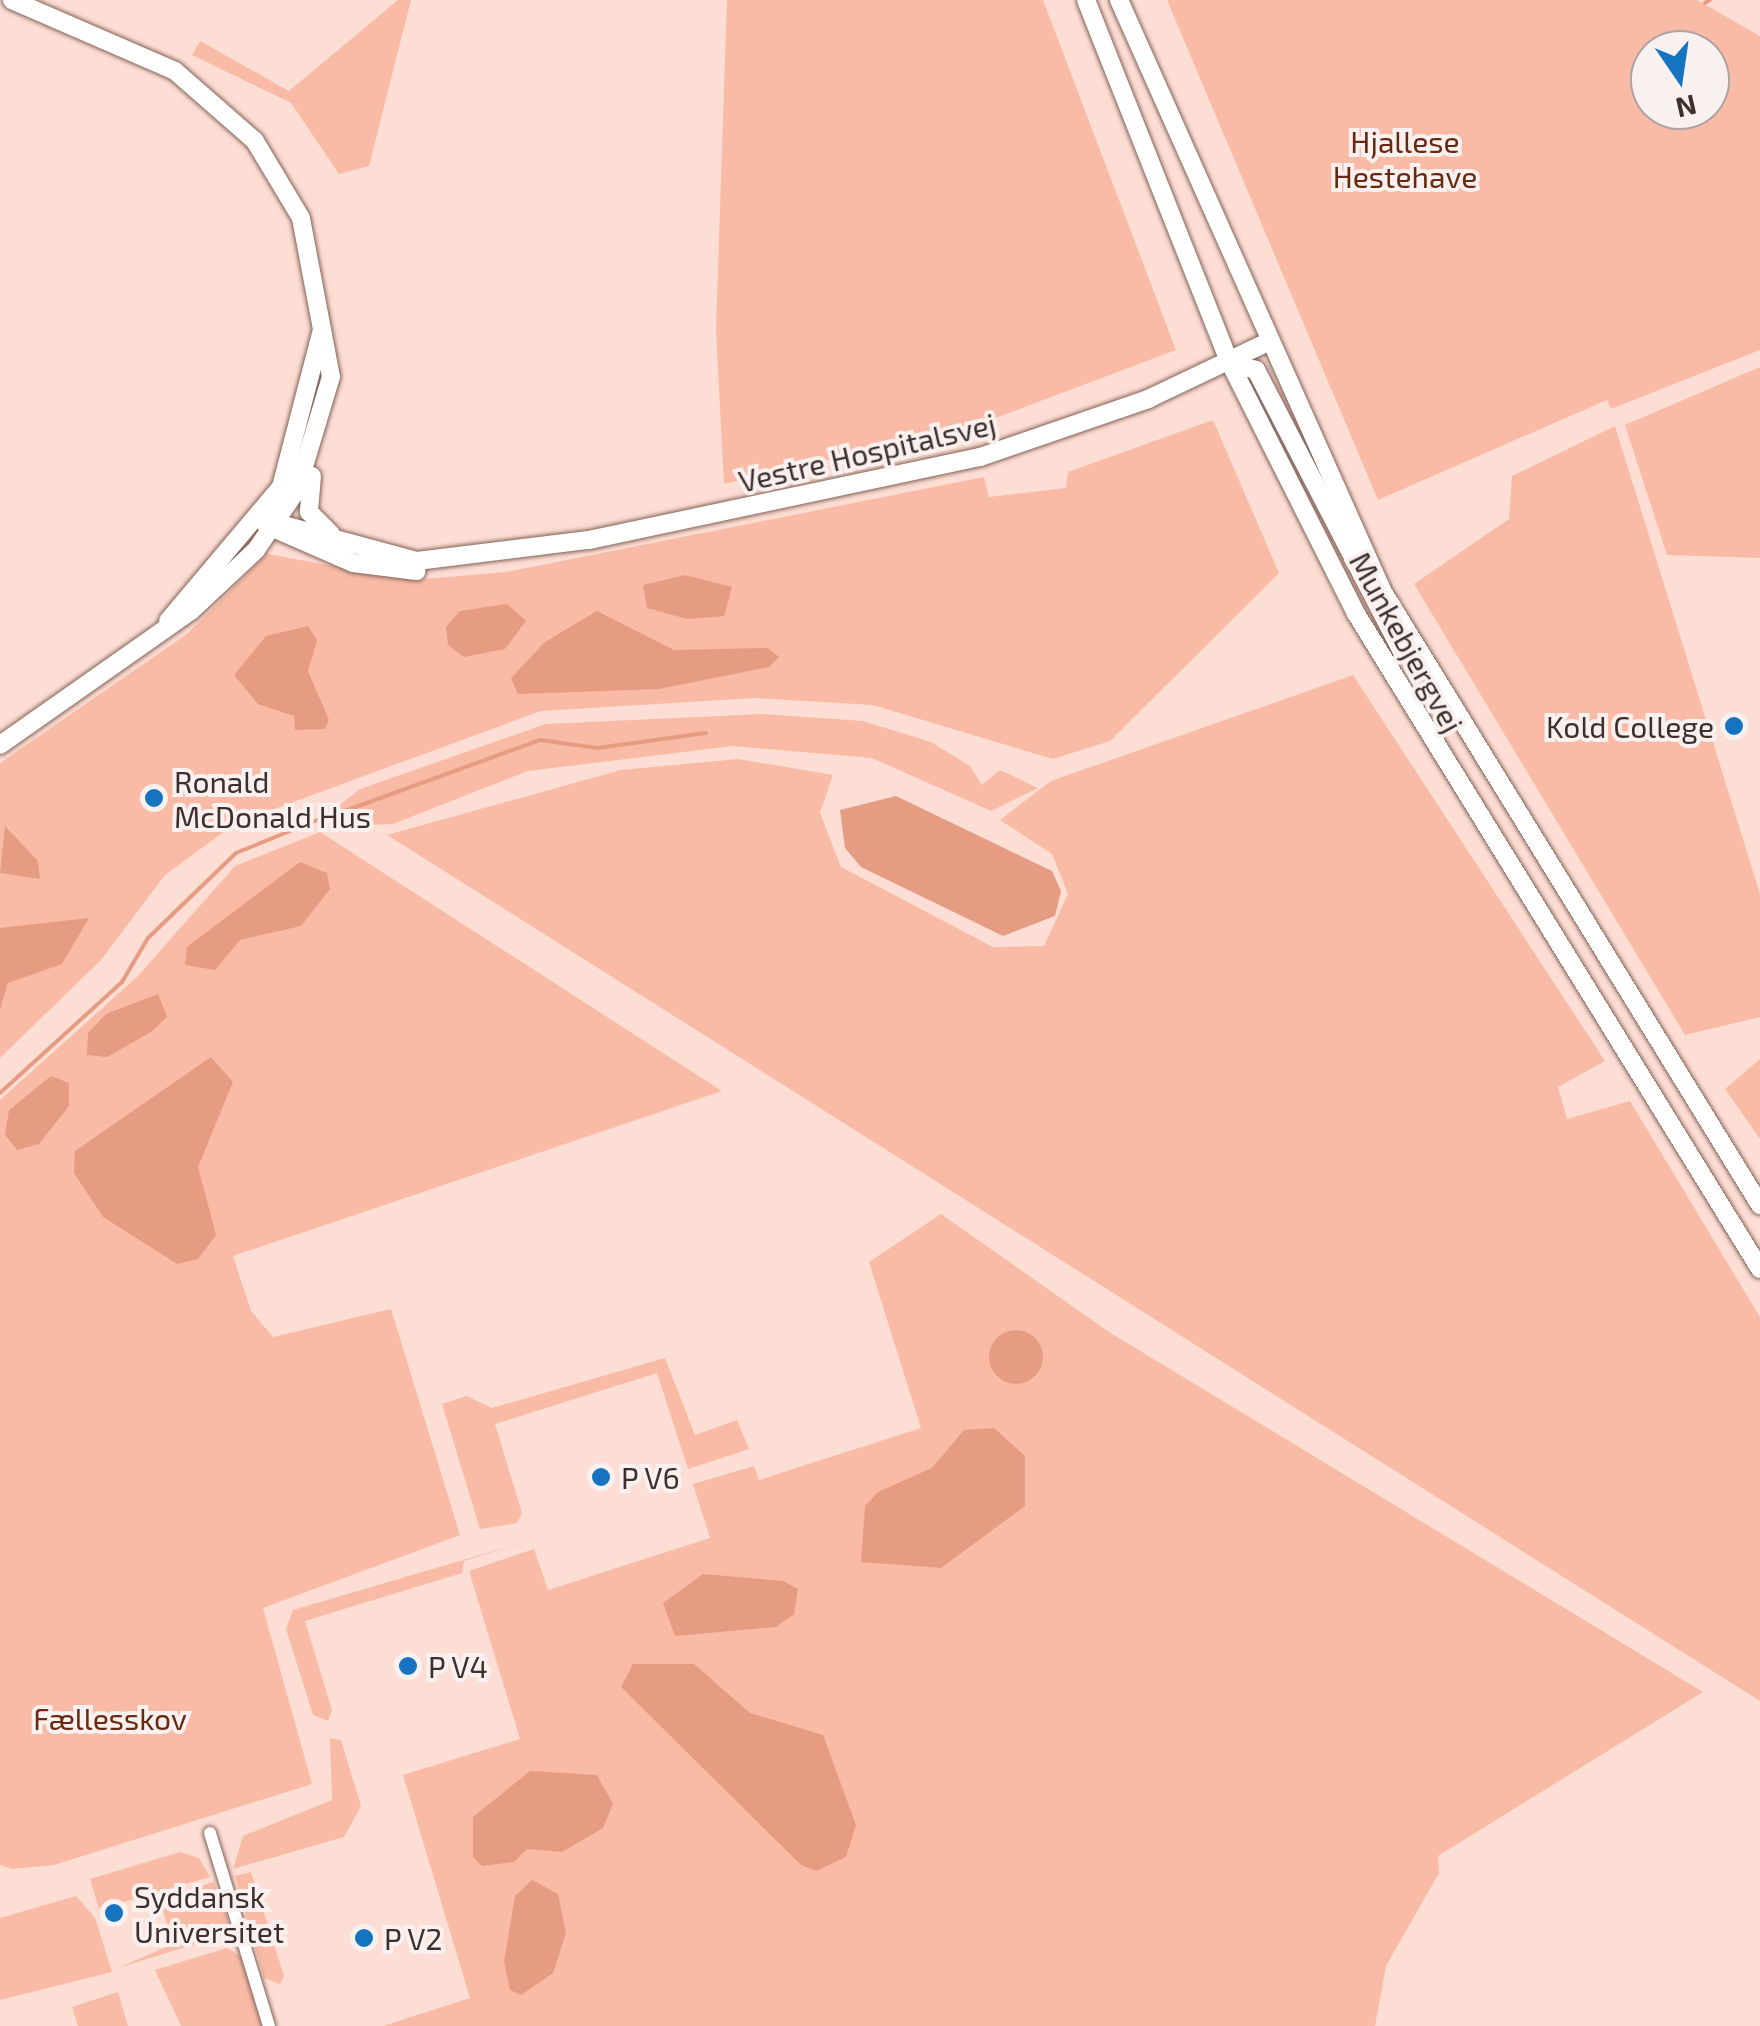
<!DOCTYPE html>
<html>
<head>
<meta charset="utf-8">
<style>
  body { margin:0 }
  #map { position:relative; width:1760px; height:2026px; overflow:hidden; background:#fdded4; font-family:"Exo 2",sans-serif }
  div>[style] { position:absolute }
  [style*='--x'] { left:calc(var(--x)*1px); top:calc(var(--y)*1px); width:calc(var(--w)*1px); rotate:calc(var(--a)*1deg) }
  .green>* { inset:0; background:#f9bba6 }
  .water>* { inset:0; background:#e59c83 }
  .round { border-radius:50% }
  .stream>* { height:4px; margin:-2px; padding:0 2px; transform-origin:2px; border-radius:2px; background:#e59c83 }
  .roads { filter:drop-shadow(0 0 2px #826156) drop-shadow(0 0 2px #826156) }
  .street>* { height:12px; margin:-6px; padding:0 6px; transform-origin:6px; border-radius:6px; background:#fff }
  .secondary>* { height:18px; margin:-9px; padding:0 9px; transform-origin:9px; border-radius:9px; background:#fff }
  .dots>* { width:28px; height:28px; translate:-50% -50%; box-sizing:border-box; border:5px solid #f9f1ef; border-radius:50% }
  span { translate:-50% -50%; white-space:nowrap; text-align:center; line-height:1.15; -webkit-text-stroke:8px #f9f1ef; paint-order:stroke }
  .park-label { font-size:30px; color:#692810 }
  .street-label { font-size:30px; color:#3e2f2a }
  .poi-label { font-size:30px; color:#3e2f2a }
  .right { translate:-100% -50%; text-align:right }
  .left { translate:0 -50%; text-align:left }
  .north { position:absolute; left:1630px; top:30px; width:100px; height:100px; box-sizing:border-box; background:#f9f1ef; border:2px solid #aea3a0; border-radius:50%; rotate:167deg; font-size:28px; font-weight:700; line-height:40px; text-align:center; color:#3e2f2a }
  .north::after { content:''; display:block; margin:auto; width:35px; height:45px; background:#1573bf; clip-path:polygon(50% 0,100% 100%,50% 72%,0 100%) }
</style>
</head>
<body>
<div id="map">
  <div class="green">
    <div style="clip-path:polygon(398px 0,411px 0,369px 166px,339px 174px,291px 103px,192px 55px,200px 41px,289px 91px)"></div>
    <div style="clip-path:polygon(727px 0,1043px 0,1176px 350px,969px 428px,724px 484px,716px 330px)"></div>
    <div style="clip-path:polygon(evenodd,1167px 0,1697px 0,1760px 36px,1760px 350px,1611px 409px,1607px 400px,1378px 500px,1167px 0,1650px 50px,1710px 50px,1710px 110px,1650px 110px,1650px 50px)"></div>
    <div style="clip-path:polygon(1760px 367px,1760px 558px,1667px 555px,1625px 425px)"></div>
    <div style="clip-path:polygon(1213px 420px,1279px 573px,1110px 741px,1053px 759px,873px 705px,755px 698px,541px 711px,236px 823px,165px 875px,101px 960px,0 1058px,0 763px,187px 634px,267px 554px,412px 580px,507px 572px,984px 477px,989px 497px,1066px 488px,1068px 472px)"></div>
    <div style="clip-path:polygon(1615px 426px,1760px 894px,1760px 1017px,1685px 1035px,1414px 584px,1509px 519px,1512px 476px)"></div>
    <div style="clip-path:polygon(1353px 675px,1605px 1061px,1558px 1087px,1567px 1119px,1630px 1101px,1760px 1317px,1760px 1701px,387px 835px,621px 770px,738px 759px,833px 775px,820px 813px,841px 867px,993px 947px,1044px 946px,1068px 894px,1052px 854px,1000px 820px,1051px 781px)"></div>
    <div style="clip-path:polygon(762px 714px,863px 721px,931px 742px,970px 766px,982px 785px,1000px 770px,1038px 788px,991px 811px,872px 758px,733px 746px,528px 771px,393px 824px,370px 825px,337px 807px,360px 789px,546px 724px)"></div>
    <div style="clip-path:polygon(320px 832px,722px 1091px,233px 1256px,251px 1311px,273px 1337px,391px 1309px,460px 1535px,263px 1608px,312px 1784px,54px 1865px,12px 1869px,0 1865px,0 1100px,138px 976px,235px 866px)"></div>
    <div style="clip-path:polygon(1760px 1059px,1760px 1139px,1725px 1089px)"></div>
    <div style="clip-path:polygon(941px 1214px,1109px 1332px,1703px 1692px,1438px 1856px,1439px 1873px,1386px 1966px,1375px 2026px,383px 2026px,470px 1998px,403px 1775px,520px 1739px,469px 1571px,534px 1549px,548px 1590px,710px 1538px,693px 1484px,754px 1466px,759px 1480px,921px 1428px,869px 1262px)"></div>
    <div style="clip-path:polygon(665px 1358px,695px 1435px,737px 1420px,749px 1449px,688px 1469px,657px 1373px,495px 1424px,522px 1513px,517px 1523px,480px 1529px,442px 1404px,467px 1396px,492px 1408px)"></div>
    <div style="clip-path:polygon(531px 1540px,464px 1561px,462px 1573px,305px 1621px,332px 1710px,328px 1721px,313px 1715px,286px 1629px,293px 1610px)"></div>
    <div style="clip-path:polygon(330px 1738px,341px 1740px,361px 1806px,344px 1837px,233px 1869px,243px 1836px,332px 1800px)"></div>
    <div style="clip-path:polygon(180px 1852px,199px 1858px,210px 1877px,99px 1909px,90px 1879px)"></div>
    <div style="clip-path:polygon(251px 1872px,284px 1976px,280px 1984px,264px 1978px,235px 1876px)"></div>
    <div style="clip-path:polygon(214px 1882px,229px 1923px,221px 1936px,118px 1968px,173px 1944px,159px 1898px)"></div>
    <div style="clip-path:polygon(76px 1896px,95px 1918px,112px 1972px,0 2000px,0 1918px)"></div>
    <div style="clip-path:polygon(227px 1948px,241px 1956px,262px 2026px,181px 2026px,155px 1970px)"></div>
    <div style="clip-path:polygon(118px 1992px,128px 2026px,78px 2026px,72px 2007px)"></div>
  </div>
  <div class="water">
    <div style="clip-path:polygon(685px 575px,732px 587px,724px 616px,687px 619px,647px 608px,643px 585px)"></div>
    <div style="clip-path:polygon(507px 604px,526px 621px,505px 649px,464px 657px,448px 645px,446px 627px,460px 611px)"></div>
    <div style="clip-path:polygon(597px 611px,674px 650px,768px 648px,779px 657px,769px 667px,659px 689px,518px 694px,511px 678px,545px 642px)"></div>
    <div style="clip-path:polygon(308px 626px,317px 640px,308px 671px,329px 720px,325px 729px,295px 730px,294px 716px,258px 704px,234px 675px,266px 636px)"></div>
    <div style="clip-path:polygon(896px 796px,1052px 871px,1061px 891px,1055px 916px,1003px 936px,861px 867px,845px 848px,840px 810px)"></div>
    <div style="clip-path:polygon(5px 826px,38px 861px,40px 879px,0 873px)"></div>
    <div style="clip-path:polygon(300px 862px,327px 873px,330px 889px,301px 926px,240px 940px,215px 970px,185px 965px,187px 947px)"></div>
    <div style="clip-path:polygon(89px 918px,62px 964px,8px 983px,0 1009px,0 928px)"></div>
    <div style="clip-path:polygon(158px 994px,167px 1017px,151px 1032px,107px 1057px,87px 1055px,88px 1033px,106px 1014px)"></div>
    <div style="clip-path:polygon(211px 1057px,233px 1082px,198px 1167px,216px 1235px,198px 1259px,177px 1264px,103px 1217px,74px 1173px,75px 1151px)"></div>
    <div style="clip-path:polygon(51px 1076px,69px 1083px,69px 1106px,39px 1144px,17px 1150px,5px 1135px,9px 1110px)"></div>
    <div class="round" style="left:989px;top:1330px;width:54px;height:54px"></div>
    <div style="clip-path:polygon(994px 1428px,1025px 1456px,1025px 1506px,941px 1568px,861px 1562px,865px 1506px,878px 1492px,932px 1468px,964px 1430px)"></div>
    <div style="clip-path:polygon(703px 1574px,783px 1581px,798px 1589px,794px 1614px,776px 1627px,675px 1636px,663px 1603px)"></div>
    <div style="clip-path:polygon(633px 1664px,694px 1664px,750px 1713px,823px 1735px,856px 1825px,846px 1857px,816px 1871px,801px 1865px,621px 1687px)"></div>
    <div style="clip-path:polygon(530px 1771px,597px 1775px,613px 1804px,603px 1828px,562px 1852px,527px 1849px,514px 1862px,482px 1866px,473px 1857px,473px 1817px)"></div>
    <div style="clip-path:polygon(532px 1880px,558px 1894px,566px 1933px,553px 1973px,521px 1995px,510px 1990px,504px 1962px,515px 1896px)"></div>
  </div>
  <div class="stream">
    <div style="--x:1705;--y:3;--w:6;--a:-31"></div>
    <div style="--x:342;--y:812;--w:211;--a:-20"></div>
    <div style="--x:540;--y:740;--w:58;--a:8"></div>
    <div style="--x:597;--y:748;--w:110;--a:-7.8"></div>
    <div style="--x:0;--y:1093;--w:165;--a:-42.3"></div>
    <div style="--x:122;--y:982;--w:51;--a:-59.4"></div>
    <div style="--x:148;--y:938;--w:122;--a:-44"></div>
    <div style="--x:236;--y:853;--w:93;--a:-22.1"></div>
  </div>
  <div class="roads">
    <div class="street">
      <div style="--x:210;--y:1833;--w:202;--a:73"></div>
    </div>
    <div class="secondary">
      <div style="--x:1086;--y:0;--w:391;--a:68.4"></div>
      <div style="--x:1230;--y:363;--w:279;--a:63.3"></div>
      <div style="--x:1355;--y:612;--w:772;--a:58.35"></div>
      <div style="--x:1119;--y:0;--w:648;--a:65.97"></div>
      <div style="--x:1383;--y:592;--w:720;--a:58.41"></div>
      <div style="--x:1230;--y:363;--w:27;--a:15"></div>
      <div style="--x:1256;--y:370;--w:315;--a:62.6"></div>
      <div style="--x:312;--y:476;--w:36;--a:95"></div>
      <div style="--x:309;--y:512;--w:31;--a:45"></div>
      <div style="--x:261;--y:519;--w:162;--a:15.1"></div>
      <div style="--x:417;--y:561;--w:173;--a:-7"></div>
      <div style="--x:589;--y:540;--w:400;--a:-12"></div>
      <div style="--x:980;--y:457;--w:178;--a:-19"></div>
      <div style="--x:1148;--y:399;--w:131;--a:-25.4"></div>
      <div style="--x:266;--y:525;--w:95;--a:23.6"></div>
      <div style="--x:353;--y:563;--w:64;--a:7.2"></div>
      <div style="--x:168;--y:621;--w:175;--a:-49.9"></div>
      <div style="--x:281;--y:487;--w:162;--a:-75.4"></div>
      <div style="--x:0;--y:745;--w:233;--a:-35.1"></div>
      <div style="--x:191;--y:611;--w:89;--a:-43.2"></div>
      <div style="--x:256;--y:550;--w:73;--a:-55.7"></div>
      <div style="--x:297;--y:490;--w:118;--a:-73.3"></div>
      <div style="--x:331;--y:377;--w:162;--a:-100.7"></div>
      <div style="--x:301;--y:218;--w:90;--a:-120.9"></div>
      <div style="--x:255;--y:141;--w:106;--a:-138.8"></div>
      <div style="--x:175;--y:71;--w:178;--a:-156.5"></div>
    </div>
  </div>
  <div class="dots">
    <div style="left:1734px;top:726px;background:#1573bf"></div>
    <div style="left:154px;top:798px;background:#1573bf"></div>
    <div style="left:601px;top:1477px;background:#1573bf"></div>
    <div style="left:408px;top:1666px;background:#1573bf"></div>
    <div style="left:114px;top:1913px;background:#1573bf"></div>
    <div style="left:364px;top:1938px;background:#1573bf"></div>
  </div>
  <div class="park-label">
    <span style="left:1405px;top:158px">Hjallese<br>Hestehave</span>
    <span style="left:110px;top:1718px">Fællesskov</span>
  </div>
  <div class="street-label">
    <span style="left:867px;top:452px;rotate:-13deg">Vestre Hospitalsvej</span>
    <span style="left:1407px;top:642px;rotate:61deg">Munkebjergvej</span>
  </div>
  <div class="poi-label">
    <span class="right" style="left:1714px;top:726px">Kold College</span>
    <span class="left" style="left:174px;top:798px">Ronald<br>McDonald Hus</span>
    <span class="left" style="left:621px;top:1477px">P V6</span>
    <span class="left" style="left:428px;top:1666px">P V4</span>
    <span class="left" style="left:134px;top:1913px">Syddansk<br>Universitet</span>
    <span class="left" style="left:384px;top:1938px">P V2</span>
  </div>
  <div class="north">N</div>
</div>
</body>
</html>
